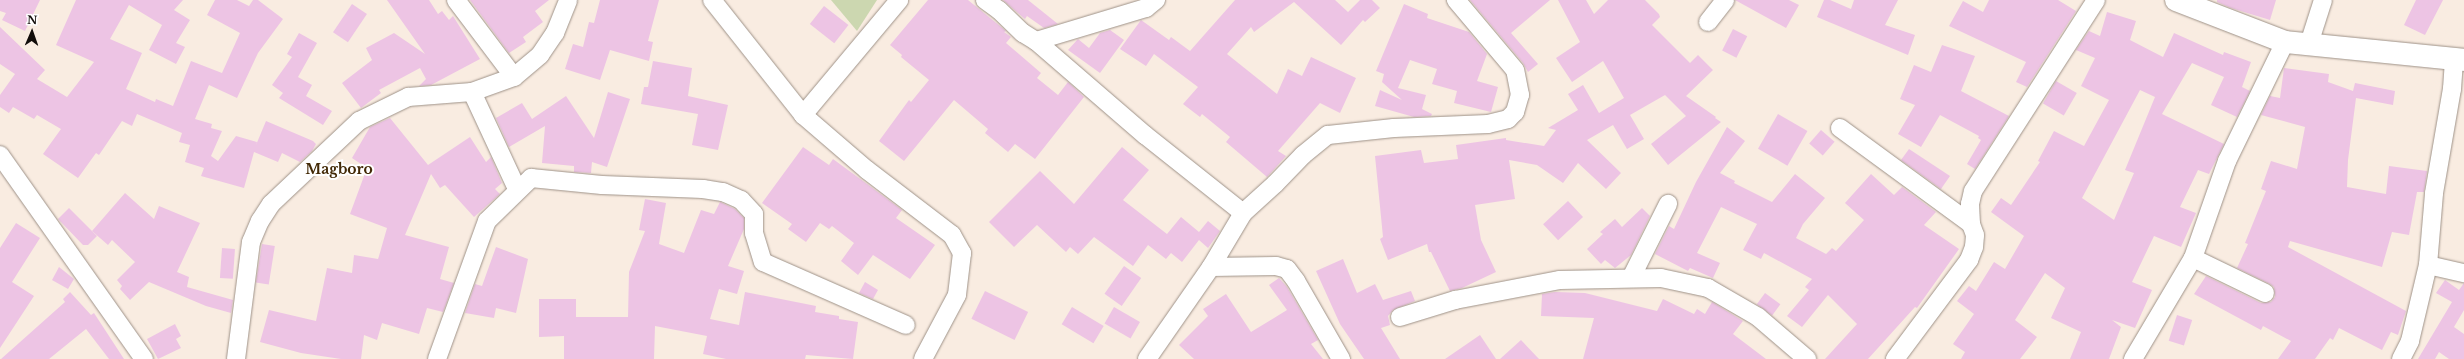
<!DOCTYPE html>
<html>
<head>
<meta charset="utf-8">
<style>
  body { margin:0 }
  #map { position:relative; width:2464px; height:359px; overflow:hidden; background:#f9ece1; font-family:"Libre Baskerville",serif }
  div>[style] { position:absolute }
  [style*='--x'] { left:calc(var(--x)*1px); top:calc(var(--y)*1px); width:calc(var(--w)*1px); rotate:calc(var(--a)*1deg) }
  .green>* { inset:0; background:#ccd7b0 }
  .building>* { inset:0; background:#edc4e4; transform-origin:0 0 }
  .roads { filter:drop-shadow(0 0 1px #9e9288) drop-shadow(0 0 1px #9e9288) }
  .minor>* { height:18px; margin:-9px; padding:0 9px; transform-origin:9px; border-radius:9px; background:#fff }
  .tertiary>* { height:22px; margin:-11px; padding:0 11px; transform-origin:11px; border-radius:11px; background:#fff }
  span { translate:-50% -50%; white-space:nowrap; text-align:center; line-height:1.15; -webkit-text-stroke:4px #fff; paint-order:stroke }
  .quarter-label { font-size:14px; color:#422906; font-weight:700 }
  .north { position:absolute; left:12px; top:12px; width:40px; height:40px; -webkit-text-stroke:3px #fff; paint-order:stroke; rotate:2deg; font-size:11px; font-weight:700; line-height:16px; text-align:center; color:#120d0a }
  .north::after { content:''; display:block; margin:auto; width:14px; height:18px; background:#120d0a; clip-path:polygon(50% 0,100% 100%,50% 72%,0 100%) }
</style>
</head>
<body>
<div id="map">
  <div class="green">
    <div style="clip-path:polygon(831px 0,877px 0,857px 31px)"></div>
  </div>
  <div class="building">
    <div style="clip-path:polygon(0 0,40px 0,25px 31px,2px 20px,6px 13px,0 11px)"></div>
    <div style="clip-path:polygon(76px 0,183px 0,174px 10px,190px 20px,176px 43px,185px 47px,176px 64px,149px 50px,162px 25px,129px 5px,110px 39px,142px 53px,126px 89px,155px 102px,156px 99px,173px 106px,191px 61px,222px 73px,240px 33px,207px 15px,215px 0,237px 0,249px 6px,253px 0,258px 0,283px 19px,258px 53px,237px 98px,209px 85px,195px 119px,212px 124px,211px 128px,222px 131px,211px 156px,218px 161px,236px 136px,257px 142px,256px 145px,266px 121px,313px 141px,316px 144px,312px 151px,300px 162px,282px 153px,278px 162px,254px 152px,244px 188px,201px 176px,204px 168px,185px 162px,190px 145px,179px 142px,182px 133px,137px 114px,132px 126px,122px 121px,99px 155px,96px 153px,78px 178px,43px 154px,61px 129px,37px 115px,34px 119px,13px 107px,9px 113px,0 107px,0 95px,15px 74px,0 64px,0 27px,45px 70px,37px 79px,67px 97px,94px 62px,56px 45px)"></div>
    <div style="clip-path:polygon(387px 0,429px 0,438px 14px,442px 11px,449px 20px,453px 16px,480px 59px,431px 85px,419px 86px,426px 79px,420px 68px,379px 90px,381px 93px,361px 108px,342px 83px,372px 60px,366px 48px,394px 33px,425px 54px)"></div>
    <div style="clip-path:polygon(470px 0,549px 0,535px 11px,543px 22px,523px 37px,526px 42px,509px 53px)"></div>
    <div style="clip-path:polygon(600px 0,659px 0,648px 41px,653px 42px,649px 61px,610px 50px,600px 80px,565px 69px,573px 44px,583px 47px,589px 22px,594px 23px)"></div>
    <div style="clip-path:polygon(928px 0,968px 0,1006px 31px,1004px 32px,1011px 37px,1006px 43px,1041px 73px,1037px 78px,1058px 95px,1068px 82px,1084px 97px,1035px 159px,1015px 144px,1008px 152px,985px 133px,988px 129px,954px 100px,904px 161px,879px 141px,909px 100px,911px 102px,929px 80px,901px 57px,902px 55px,890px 45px)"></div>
    <div style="clip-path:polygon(1003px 0,1028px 0,1058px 24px,1044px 28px,1027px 16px,1025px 19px)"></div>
    <div style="clip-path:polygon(1235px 0,1335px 0,1348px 12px,1360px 0,1372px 0,1380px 8px,1365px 22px,1363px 20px,1341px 45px,1294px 2px,1254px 32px,1251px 27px,1227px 54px,1277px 94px,1288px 69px,1302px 76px,1311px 57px,1356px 78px,1340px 113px,1320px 103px,1278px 151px,1286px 156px,1267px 177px,1226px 142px,1230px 137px,1202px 114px,1200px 117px,1183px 104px,1198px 87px,1154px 54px,1146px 66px,1120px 49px,1141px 20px,1169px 40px,1171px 37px,1190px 51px)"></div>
    <div style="clip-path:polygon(1470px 0,1550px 0,1511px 33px,1538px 64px,1528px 72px,1523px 63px)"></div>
    <div style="clip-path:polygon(1558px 0,1586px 0,1594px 14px,1608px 0,1645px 0,1659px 14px,1660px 17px,1652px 25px,1690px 63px,1698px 55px,1713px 70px,1686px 96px,1716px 117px,1715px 118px,1721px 122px,1668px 165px,1651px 144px,1686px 116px,1665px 95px,1630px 115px,1644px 139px,1627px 149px,1613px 125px,1587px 140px,1621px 173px,1606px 189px,1578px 163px,1563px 183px,1537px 165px,1509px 160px,1515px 199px,1475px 205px,1481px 240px,1496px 272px,1462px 288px,1450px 291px,1431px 252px,1429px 252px,1427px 244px,1388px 260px,1380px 239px,1383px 237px,1375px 156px,1421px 150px,1424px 163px,1458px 159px,1456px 145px,1506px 138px,1506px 140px,1544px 146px,1556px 130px,1548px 128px,1578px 110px,1568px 94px,1583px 85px,1599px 113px,1624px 98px,1603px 61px,1572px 82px,1556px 58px,1580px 42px)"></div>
    <div style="clip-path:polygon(1735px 0,1789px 0,1799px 5px,1786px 28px)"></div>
    <div style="clip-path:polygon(1824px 0,1830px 0,1851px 9px,1854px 0,1898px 0,1885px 25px,1915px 35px,1908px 55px,1817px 17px)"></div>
    <div style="clip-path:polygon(1989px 0,2058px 0,2076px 11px,2027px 87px,2016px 82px,2026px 62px,1949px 26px,1963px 1px,1983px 12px)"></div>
    <div style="clip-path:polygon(2217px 0,2276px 0,2270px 20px,2231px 8px,2217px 2px)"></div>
    <div style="clip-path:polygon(2416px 0,2443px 0,2425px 35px,2404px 25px)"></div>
    <div style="left:352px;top:4px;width:18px;height:34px;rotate:34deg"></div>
    <div style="clip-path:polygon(1404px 4px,1428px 14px,1427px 18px,1469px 32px,1487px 54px,1477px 81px,1498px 87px,1491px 112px,1454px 103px,1457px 91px,1432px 84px,1437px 69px,1410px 60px,1398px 88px,1426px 95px,1422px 109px,1432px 114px,1431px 116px,1414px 117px,1375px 106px,1380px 90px,1402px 100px,1382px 82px,1384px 74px,1376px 71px)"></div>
    <div style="left:824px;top:6px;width:31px;height:23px;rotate:38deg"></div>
    <div style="clip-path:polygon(evenodd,2107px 12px,2136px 21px,2130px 40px,2163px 57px,2174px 33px,2223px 55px,2224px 52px,2251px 62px,2242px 87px,2250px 91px,2237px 117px,2211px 105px,2224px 77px,2192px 63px,2162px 114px,2224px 144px,2209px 174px,2198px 170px,2180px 207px,2196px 213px,2181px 247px,2154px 236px,2132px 282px,2152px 290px,2135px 328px,2112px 320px,2121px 327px,2109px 359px,2070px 359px,2081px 332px,2051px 318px,2065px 288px,2045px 273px,2015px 320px,2037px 337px,2020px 359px,1961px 359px,1965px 352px,1953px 344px,1974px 314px,1957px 301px,1969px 286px,1976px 291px,1994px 262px,2005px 269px,2024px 236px,1991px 212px,2001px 198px,2011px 205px,2040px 162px,2038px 161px,2054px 131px,2084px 146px,2109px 100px,2081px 86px,2095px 58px,2076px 50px,2089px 31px,2100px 36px,2107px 12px,2140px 90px,2155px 97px,2125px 170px,2134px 173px,2114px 220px,2082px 198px,2140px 90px)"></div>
    <div style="left:1733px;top:29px;width:16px;height:24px;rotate:27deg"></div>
    <div style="clip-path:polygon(1110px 30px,1124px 40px,1100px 73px,1068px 50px,1078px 39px,1089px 48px,1100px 33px)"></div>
    <div style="clip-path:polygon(299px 33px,317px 43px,298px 77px,312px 85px,306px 96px,332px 111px,323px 125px,279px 98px,283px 93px,272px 85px,292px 57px,287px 54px)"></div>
    <div style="clip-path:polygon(1942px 45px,1975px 56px,1961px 91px,2009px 116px,1975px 169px,1967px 164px,1981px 140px,1978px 138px,1979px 136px,1940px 115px,1921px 147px,1898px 134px,1915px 105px,1900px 99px,1914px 65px,1931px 72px)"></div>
    <div style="clip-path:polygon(653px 61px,692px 68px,688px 96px,728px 105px,718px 150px,692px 145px,698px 114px,641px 104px,644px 87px,648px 87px)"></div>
    <div style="clip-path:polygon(2284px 68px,2329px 74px,2328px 82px,2353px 91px,2355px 83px,2395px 91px,2393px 105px,2356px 98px,2348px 160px,2347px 187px,2386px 194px,2389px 166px,2427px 171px,2424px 192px,2417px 192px,2409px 235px,2392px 232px,2382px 267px,2290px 241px,2288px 247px,2406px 311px,2398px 335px,2391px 332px,2382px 350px,2339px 328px,2333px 340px,2330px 338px,2315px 359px,2278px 359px,2291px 341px,2263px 326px,2261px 330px,2194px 294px,2206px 276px,2261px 303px,2271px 302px,2275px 297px,2274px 287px,2270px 284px,2237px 268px,2248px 244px,2245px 243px,2266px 191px,2261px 189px,2271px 161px,2297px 169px,2305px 127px,2261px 115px,2270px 96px,2280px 98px)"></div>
    <div style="left:2056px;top:81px;width:24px;height:26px;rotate:30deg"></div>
    <div style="clip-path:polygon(608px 92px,630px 99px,607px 167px,592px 162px,591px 173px,574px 172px,574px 166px,542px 163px,545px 126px,509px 147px,496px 118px,522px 103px,532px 119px,566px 96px,594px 138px)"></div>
    <div style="left:1778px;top:114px;width:34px;height:40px;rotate:30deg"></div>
    <div style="clip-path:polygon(390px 118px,428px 165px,470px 137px,486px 162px,491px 157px,502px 183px,495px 189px,500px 194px,474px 217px,445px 185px,440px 188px,431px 174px,405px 235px,449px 247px,440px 279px,454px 283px,443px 312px,427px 308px,419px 334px,382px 323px,377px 340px,364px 335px,361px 359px,341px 359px,301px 353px,260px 342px,269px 310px,316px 321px,327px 268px,352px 273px,354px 255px,378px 259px,379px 256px,387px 228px,350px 214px,367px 168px,352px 158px,370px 127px)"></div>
    <div style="clip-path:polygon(1727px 127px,1745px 141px,1720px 173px,1735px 181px,1734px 183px,1772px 202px,1795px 174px,1825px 198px,1803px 224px,1796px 238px,1826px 254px,1832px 248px,1836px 251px,1864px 220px,1845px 203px,1871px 174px,1894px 195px,1902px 187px,1936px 212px,1924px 225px,1959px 249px,1917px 308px,1915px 307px,1868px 359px,1825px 359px,1857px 324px,1828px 295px,1802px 327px,1787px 316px,1809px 290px,1805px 287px,1812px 279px,1764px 253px,1761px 259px,1743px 250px,1757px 224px,1721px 207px,1697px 253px,1720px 263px,1713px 278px,1690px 268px,1688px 271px,1655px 254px,1669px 226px,1674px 229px,1696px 182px)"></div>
    <div style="left:1821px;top:130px;width:18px;height:18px;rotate:41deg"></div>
    <div style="clip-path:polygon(803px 147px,829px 165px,833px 159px,867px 184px,902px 210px,896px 218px,935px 245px,910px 279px,873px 255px,858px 275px,841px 261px,854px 243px,832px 226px,829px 229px,820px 223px,806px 242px,788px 229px,792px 224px,762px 203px)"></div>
    <div style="clip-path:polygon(1122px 147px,1149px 170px,1123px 200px,1167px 234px,1181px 217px,1199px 232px,1208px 221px,1220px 231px,1208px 248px,1199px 240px,1182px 262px,1171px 253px,1166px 259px,1148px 245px,1133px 266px,1094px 237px,1078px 254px,1070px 247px,1066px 252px,1037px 225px,1014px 247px,989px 222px,1040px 171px,1074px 204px)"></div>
    <div style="clip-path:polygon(1909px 149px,1950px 176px,1941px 189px,1901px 160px)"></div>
    <div style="clip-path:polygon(125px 193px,154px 219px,159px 206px,200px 223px,177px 272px,189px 277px,187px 287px,233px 300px,231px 313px,206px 306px,149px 282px,130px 300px,120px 289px,122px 286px,117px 280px,135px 262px,112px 240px,108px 245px,92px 231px)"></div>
    <div style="clip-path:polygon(645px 199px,666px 203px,659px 244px,684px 253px,701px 210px,714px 214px,720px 202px,735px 209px,744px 218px,744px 229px,728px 266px,744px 271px,737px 294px,719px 289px,710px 319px,739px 325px,745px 292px,816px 306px,815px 312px,839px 316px,839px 319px,858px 322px,853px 359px,806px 355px,805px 359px,726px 359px,703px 354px,707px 336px,655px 326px,654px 359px,564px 359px,564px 336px,539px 337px,539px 299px,576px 299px,576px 317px,628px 317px,629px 272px,645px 231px,639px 230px)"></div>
    <div style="left:1568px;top:201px;width:22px;height:34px;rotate:47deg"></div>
    <div style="clip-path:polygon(69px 208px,97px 236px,88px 245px,83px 245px,58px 219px)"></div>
    <div style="clip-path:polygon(1642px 208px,1650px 216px,1631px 255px,1615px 268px,1605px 260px,1601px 264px,1587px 249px,1603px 234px,1600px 232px,1615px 219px,1622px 227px)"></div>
    <div style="clip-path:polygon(16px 223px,40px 238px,12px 282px,34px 296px,0 348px,0 248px)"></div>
    <div style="left:262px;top:244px;width:13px;height:39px;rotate:9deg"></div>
    <div style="clip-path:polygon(496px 247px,528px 259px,516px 313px,496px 308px,494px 318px,465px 313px,475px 284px,482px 286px)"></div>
    <div style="left:222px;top:248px;width:13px;height:30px;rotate:4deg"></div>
    <div style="clip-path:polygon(1343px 259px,1357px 293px,1375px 284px,1383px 300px,1411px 291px,1415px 301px,1393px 310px,1388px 316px,1390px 325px,1381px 328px,1400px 359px,1364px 359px,1340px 324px,1316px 271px)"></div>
    <div style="left:1124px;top:266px;width:21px;height:34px;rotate:35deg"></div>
    <div style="clip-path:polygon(59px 267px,74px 279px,68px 289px,52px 280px)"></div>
    <div style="clip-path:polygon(1279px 278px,1287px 287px,1318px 340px,1311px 344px,1323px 359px,1194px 359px,1179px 345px,1208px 316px,1203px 309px,1226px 294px,1251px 332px,1287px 310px,1269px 285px)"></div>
    <div style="clip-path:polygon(2445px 280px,2459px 290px,2464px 283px,2464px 310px,2454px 327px,2464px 334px,2464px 359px,2449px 359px,2439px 352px,2435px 359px,2418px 359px,2452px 302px,2436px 293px)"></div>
    <div style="clip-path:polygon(865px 282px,878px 290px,873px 299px,859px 293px)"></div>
    <div style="left:985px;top:291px;width:48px;height:31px;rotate:26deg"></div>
    <div style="clip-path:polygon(70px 292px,91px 315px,94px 313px,124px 359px,109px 359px,86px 329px,49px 359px,1px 359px,65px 302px,63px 299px)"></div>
    <div style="clip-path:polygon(1555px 292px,1585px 293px,1657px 311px,1663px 299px,1694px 314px,1697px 309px,1705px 314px,1712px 302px,1743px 321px,1733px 334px,1766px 359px,1583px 359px,1594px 318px,1541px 316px,1542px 294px)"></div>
    <div style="left:1765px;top:293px;width:19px;height:14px;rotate:36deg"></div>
    <div style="left:1072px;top:307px;width:37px;height:20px;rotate:31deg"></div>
    <div style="left:1114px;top:307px;width:30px;height:19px;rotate:30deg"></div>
    <div style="left:2177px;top:315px;width:16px;height:27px;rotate:18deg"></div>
    <div style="clip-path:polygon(175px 324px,181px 336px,176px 339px,181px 348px,158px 359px,147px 339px)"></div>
    <div style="clip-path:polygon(1480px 335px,1496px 359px,1445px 359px)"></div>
    <div style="clip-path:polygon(1521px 340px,1539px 359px,1500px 359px)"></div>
  </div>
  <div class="roads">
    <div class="minor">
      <div style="--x:456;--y:0;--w:96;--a:53"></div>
      <div style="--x:712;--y:0;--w:147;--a:51.6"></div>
      <div style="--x:803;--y:115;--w:84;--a:40.7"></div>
      <div style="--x:867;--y:170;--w:107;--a:37.4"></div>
      <div style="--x:952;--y:235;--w:21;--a:61"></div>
      <div style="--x:962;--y:253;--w:42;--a:96.8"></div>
      <div style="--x:957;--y:295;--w:72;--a:118"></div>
      <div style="--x:985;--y:0;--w:17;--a:36"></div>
      <div style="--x:999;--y:10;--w:33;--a:44"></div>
      <div style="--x:1023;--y:33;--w:15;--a:32"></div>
      <div style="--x:1036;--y:41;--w:115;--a:-16.7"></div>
      <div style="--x:1146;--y:8;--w:13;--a:-39"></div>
      <div style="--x:1708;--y:22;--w:28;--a:-52"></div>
      <div style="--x:1036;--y:41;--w:144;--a:40.8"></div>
      <div style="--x:1145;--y:135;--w:125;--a:38.5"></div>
      <div style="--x:2309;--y:44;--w:46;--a:-72.3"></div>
      <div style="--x:472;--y:92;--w:107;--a:65.1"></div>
      <div style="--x:803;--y:115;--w:150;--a:-50.1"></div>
      <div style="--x:1840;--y:128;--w:162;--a:36.2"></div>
      <div style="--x:0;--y:155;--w:250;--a:54.8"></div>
      <div style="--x:2193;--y:258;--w:80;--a:25.9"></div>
      <div style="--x:2428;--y:265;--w:37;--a:13"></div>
      <div style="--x:1211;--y:267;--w:65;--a:-0.9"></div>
      <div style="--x:1276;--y:266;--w:11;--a:15"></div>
      <div style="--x:1287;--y:269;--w:15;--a:53"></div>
      <div style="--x:1296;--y:281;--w:90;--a:60"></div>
      <div style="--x:1631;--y:278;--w:83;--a:-63.4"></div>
      <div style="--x:1400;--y:317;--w:58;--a:-17.2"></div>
      <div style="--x:1455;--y:300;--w:107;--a:-10.8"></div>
      <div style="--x:1560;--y:280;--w:101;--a:-1.1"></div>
      <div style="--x:1661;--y:278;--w:48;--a:12"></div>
      <div style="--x:1708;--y:288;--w:58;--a:30.1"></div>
      <div style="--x:1758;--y:317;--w:65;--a:40.6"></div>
      <div style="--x:236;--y:359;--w:118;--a:-82.7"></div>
      <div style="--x:251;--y:242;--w:23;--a:-67"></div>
      <div style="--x:260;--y:221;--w:20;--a:-57"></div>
      <div style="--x:271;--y:204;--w:121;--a:-43.3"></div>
      <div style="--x:359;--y:121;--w:55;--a:-26.1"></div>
      <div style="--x:408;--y:97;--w:64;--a:-4.5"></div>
      <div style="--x:472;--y:92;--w:45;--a:-19.7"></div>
      <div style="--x:514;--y:77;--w:34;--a:-40"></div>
      <div style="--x:540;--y:55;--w:27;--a:-56"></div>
      <div style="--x:555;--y:33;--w:35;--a:-68"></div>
      <div style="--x:437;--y:359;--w:147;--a:-70.1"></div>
      <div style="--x:487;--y:221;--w:62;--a:-44.3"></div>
      <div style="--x:531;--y:178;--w:71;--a:5.6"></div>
      <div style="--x:602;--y:185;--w:101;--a:2.3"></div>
      <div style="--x:703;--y:189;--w:20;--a:9"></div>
      <div style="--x:723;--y:192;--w:20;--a:24"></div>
      <div style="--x:741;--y:200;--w:19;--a:47"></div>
      <div style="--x:754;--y:214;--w:19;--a:90"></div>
      <div style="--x:754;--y:233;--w:30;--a:73"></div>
      <div style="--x:763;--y:262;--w:156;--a:23.8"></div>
      <div style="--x:1147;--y:359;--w:112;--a:-55.2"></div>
      <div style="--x:1211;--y:267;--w:63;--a:-59.3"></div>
      <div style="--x:1243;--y:213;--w:43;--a:-42.2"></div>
      <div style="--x:1275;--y:184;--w:40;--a:-46"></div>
      <div style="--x:1303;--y:155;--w:32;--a:-39"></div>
      <div style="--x:1328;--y:135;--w:66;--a:-6.1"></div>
      <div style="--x:1394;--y:128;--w:94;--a:-2.4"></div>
      <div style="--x:1488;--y:124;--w:21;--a:-14"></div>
      <div style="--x:1508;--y:119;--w:10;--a:-45"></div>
      <div style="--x:1515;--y:112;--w:18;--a:-74"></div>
      <div style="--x:1520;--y:95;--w:25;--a:-101"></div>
      <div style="--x:1515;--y:70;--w:92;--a:-130.1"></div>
      <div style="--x:1895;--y:359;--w:124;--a:-53.2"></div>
      <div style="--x:1969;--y:260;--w:14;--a:-69"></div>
      <div style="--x:1974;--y:247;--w:12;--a:-85"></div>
      <div style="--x:1975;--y:235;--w:12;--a:-110"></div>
      <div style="--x:1971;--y:224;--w:20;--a:-93"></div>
      <div style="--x:1970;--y:204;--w:13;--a:-77"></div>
      <div style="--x:1973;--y:191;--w:227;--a:-57.2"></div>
      <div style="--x:2133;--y:359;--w:117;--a:-59.3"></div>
      <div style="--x:2193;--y:258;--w:103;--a:-70.7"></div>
      <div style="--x:2227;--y:161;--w:132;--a:-64"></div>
      <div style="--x:2401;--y:359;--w:20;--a:-63"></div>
      <div style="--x:2410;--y:341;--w:78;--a:-76.7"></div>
      <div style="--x:2428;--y:265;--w:72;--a:-85.2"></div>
      <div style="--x:2434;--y:193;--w:106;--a:-80.2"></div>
      <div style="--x:2452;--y:89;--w:30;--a:-86"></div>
    </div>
    <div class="tertiary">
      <div style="--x:2176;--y:0;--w:117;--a:21.1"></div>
      <div style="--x:2285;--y:42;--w:180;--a:5.7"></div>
    </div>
  </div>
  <div class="quarter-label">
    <span style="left:339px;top:169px">Magboro</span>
  </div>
  <div class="north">N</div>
</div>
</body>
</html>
